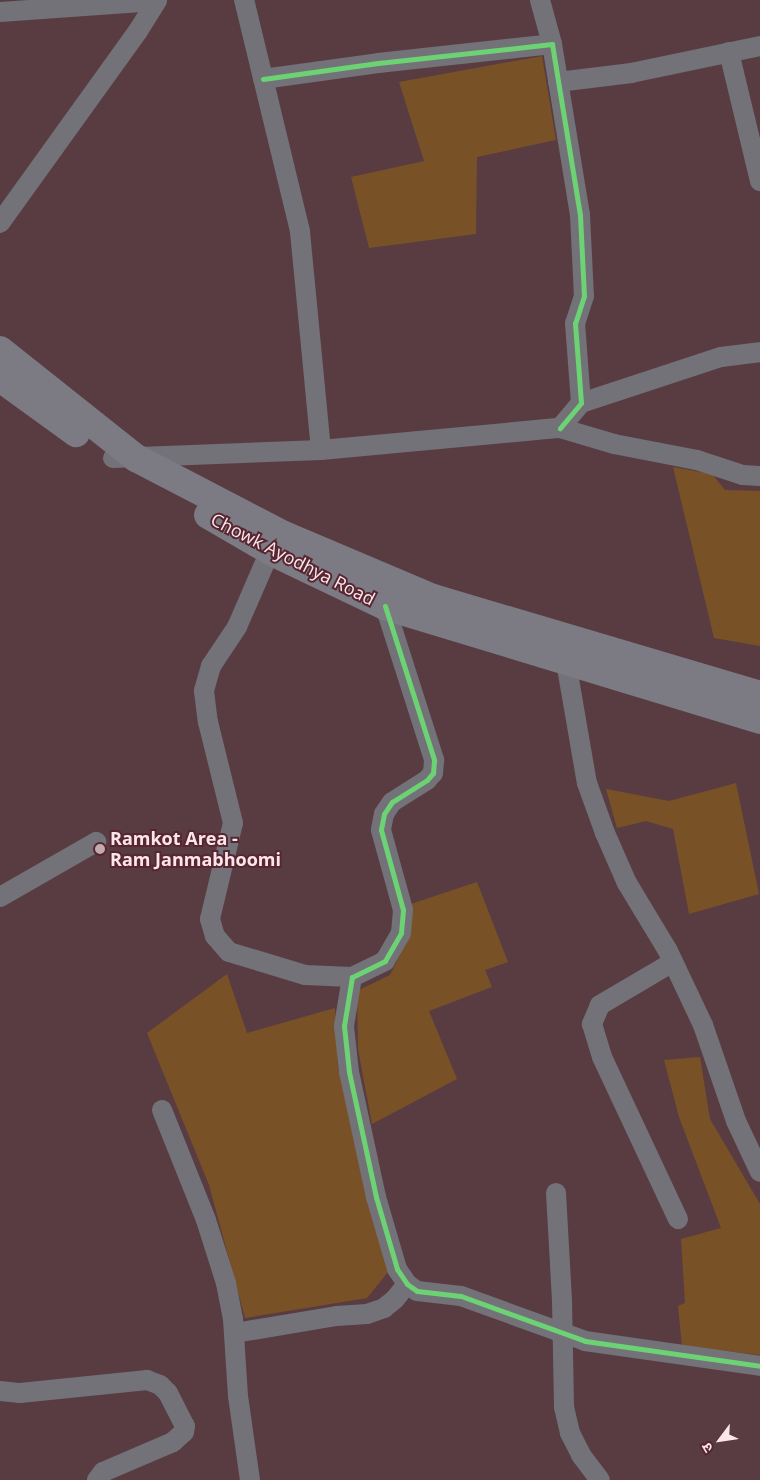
<!DOCTYPE html>
<html>
<head>
<meta charset="utf-8">
<style>
  body { margin:0 }
  #map { position:relative; width:760px; height:1480px; overflow:hidden; background:#583c42; font-family:"Open Sans","Noto Sans Devanagari",sans-serif }
  div>[style] { position:absolute }
  [style*='--x'] { left:calc(var(--x)*1px); top:calc(var(--y)*1px); width:calc(var(--w)*1px); rotate:calc(var(--a)*1deg) }
  .green>* { inset:0; background:#795127 }
  .street>* { height:20px; margin:-10px; padding:0 10px; transform-origin:10px; border-radius:10px; background:#727278 }
  .primary>* { height:28px; margin:-14px; padding:0 14px; transform-origin:14px; border-radius:14px; background:#7c7a82 }
  .cycleway>* { height:5px; margin:-2.5px; padding:0 2.5px; transform-origin:2.5px; border-radius:2.5px; background:#6cd273 }
  .dots>* { width:14px; height:14px; translate:-50% -50%; box-sizing:border-box; border:2px solid #572632; border-radius:50% }
  span { translate:-50% -50%; white-space:nowrap; text-align:center; line-height:1.15; -webkit-text-stroke:4px #572632; paint-order:stroke }
  .street-label { font-size:18px; color:#fbe7ea }
  .poi-label { font-size:18px; color:#fbe7ea; font-weight:700 }
  .left { translate:0 -50%; text-align:left }
  .north { position:absolute; left:695px; top:1415px; width:50px; height:50px; -webkit-text-stroke:4px #572632; paint-order:stroke; rotate:239deg; font-size:14px; font-weight:700; line-height:20px; text-align:center; color:#fbe7ea }
  .north::after { content:''; display:block; margin:auto; width:18px; height:22px; background:#fbe7ea; clip-path:polygon(50% 0,100% 100%,50% 72%,0 100%) }
</style>
</head>
<body>
<div id="map">
  <div class="green">
    <div style="clip-path:polygon(542px 56px,556px 140px,477px 157px,476px 234px,369px 248px,351px 177px,424px 161px,399px 82px)"></div>
    <div style="clip-path:polygon(673px 467px,712px 474px,725px 490px,760px 491px,760px 646px,714px 638px)"></div>
    <div style="clip-path:polygon(736px 783px,759px 894px,689px 914px,673px 829px,646px 821px,617px 828px,606px 789px,669px 801px)"></div>
    <div style="clip-path:polygon(477px 882px,508px 962px,485px 970px,492px 987px,429px 1011px,457px 1079px,372px 1124px,358px 1049px,357px 991px,390px 975px,401px 953px,411px 904px)"></div>
    <div style="clip-path:polygon(227px 974px,247px 1033px,335px 1008px,338px 1068px,388px 1272px,367px 1298px,245px 1318px,209px 1185px,147px 1033px)"></div>
    <div style="clip-path:polygon(700px 1057px,710px 1119px,760px 1204px,760px 1355px,682px 1346px,678px 1306px,685px 1303px,681px 1239px,721px 1228px,679px 1117px,664px 1060px)"></div>
  </div>
  <div class="street">
    <div style="--x:540;--y:0;--w:46;--a:74.7"></div>
    <div style="--x:0;--y:12;--w:156;--a:-4"></div>
    <div style="--x:729;--y:52;--w:133;--a:76.5"></div>
    <div style="--x:263;--y:79;--w:116;--a:-7.9"></div>
    <div style="--x:378;--y:63;--w:175;--a:-6.2"></div>
    <div style="--x:552;--y:44;--w:173;--a:80.7"></div>
    <div style="--x:580;--y:215;--w:81;--a:87.2"></div>
    <div style="--x:584;--y:296;--w:28;--a:108"></div>
    <div style="--x:575;--y:323;--w:80;--a:85.7"></div>
    <div style="--x:581;--y:403;--w:33;--a:130"></div>
    <div style="--x:558;--y:82;--w:74;--a:-7"></div>
    <div style="--x:631;--y:73;--w:132;--a:-11.8"></div>
    <div style="--x:0;--y:223;--w:236;--a:-54.3"></div>
    <div style="--x:138;--y:31;--w:36;--a:-58"></div>
    <div style="--x:581;--y:403;--w:147;--a:-18.2"></div>
    <div style="--x:721;--y:357;--w:39;--a:-7"></div>
    <div style="--x:321;--y:450;--w:240;--a:-5.3"></div>
    <div style="--x:560;--y:428;--w:56;--a:16.5"></div>
    <div style="--x:614;--y:444;--w:85;--a:10.9"></div>
    <div style="--x:697;--y:460;--w:48;--a:18.1"></div>
    <div style="--x:743;--y:475;--w:17;--a:3"></div>
    <div style="--x:113;--y:458;--w:208;--a:-2.2"></div>
    <div style="--x:321;--y:450;--w:220;--a:-95.5"></div>
    <div style="--x:300;--y:231;--w:238;--a:-103.6"></div>
    <div style="--x:270;--y:551;--w:83;--a:113.5"></div>
    <div style="--x:237;--y:627;--w:47;--a:123.7"></div>
    <div style="--x:211;--y:666;--w:26;--a:106"></div>
    <div style="--x:204;--y:691;--w:31;--a:83"></div>
    <div style="--x:208;--y:722;--w:104;--a:76.1"></div>
    <div style="--x:233;--y:823;--w:99;--a:103.5"></div>
    <div style="--x:210;--y:919;--w:18;--a:74"></div>
    <div style="--x:215;--y:936;--w:21;--a:49"></div>
    <div style="--x:229;--y:952;--w:79;--a:16.8"></div>
    <div style="--x:305;--y:975;--w:47;--a:2.4"></div>
    <div style="--x:385;--y:606;--w:162;--a:72.3"></div>
    <div style="--x:434;--y:760;--w:13;--a:94"></div>
    <div style="--x:433;--y:773;--w:9;--a:131"></div>
    <div style="--x:427;--y:780;--w:41;--a:147.8"></div>
    <div style="--x:392;--y:802;--w:14;--a:124"></div>
    <div style="--x:384;--y:814;--w:16;--a:101"></div>
    <div style="--x:381;--y:830;--w:83;--a:74.6"></div>
    <div style="--x:403;--y:910;--w:23;--a:95"></div>
    <div style="--x:401;--y:933;--w:32;--a:120"></div>
    <div style="--x:385;--y:961;--w:37;--a:154"></div>
    <div style="--x:352;--y:977;--w:50;--a:99.3"></div>
    <div style="--x:344;--y:1026;--w:46;--a:83.8"></div>
    <div style="--x:349;--y:1072;--w:128;--a:77.8"></div>
    <div style="--x:376;--y:1197;--w:75;--a:73.7"></div>
    <div style="--x:397;--y:1269;--w:18;--a:56"></div>
    <div style="--x:407;--y:1284;--w:12;--a:35"></div>
    <div style="--x:417;--y:1291;--w:44;--a:6.5"></div>
    <div style="--x:461;--y:1296;--w:132;--a:19.9"></div>
    <div style="--x:585;--y:1341;--w:177;--a:8.1"></div>
    <div style="--x:566;--y:662;--w:123;--a:80.2"></div>
    <div style="--x:587;--y:783;--w:53;--a:70.2"></div>
    <div style="--x:605;--y:833;--w:55;--a:66.3"></div>
    <div style="--x:627;--y:883;--w:79;--a:58.9"></div>
    <div style="--x:668;--y:951;--w:82;--a:64.7"></div>
    <div style="--x:703;--y:1025;--w:102;--a:71"></div>
    <div style="--x:736;--y:1121;--w:56;--a:64.8"></div>
    <div style="--x:0;--y:897;--w:111;--a:-29.8"></div>
    <div style="--x:673;--y:962;--w:85;--a:149.5"></div>
    <div style="--x:600;--y:1005;--w:21;--a:113"></div>
    <div style="--x:592;--y:1024;--w:34;--a:73"></div>
    <div style="--x:602;--y:1057;--w:179;--a:64.9"></div>
    <div style="--x:162;--y:1110;--w:118;--a:68.2"></div>
    <div style="--x:206;--y:1220;--w:66;--a:72.4"></div>
    <div style="--x:226;--y:1283;--w:37;--a:79"></div>
    <div style="--x:233;--y:1319;--w:77;--a:86.3"></div>
    <div style="--x:238;--y:1396;--w:85;--a:81.9"></div>
    <div style="--x:556;--y:1193;--w:108;--a:86.8"></div>
    <div style="--x:562;--y:1301;--w:106;--a:88.9"></div>
    <div style="--x:564;--y:1407;--w:27;--a:77"></div>
    <div style="--x:570;--y:1433;--w:25;--a:63"></div>
    <div style="--x:581;--y:1455;--w:31;--a:53"></div>
    <div style="--x:235;--y:1333;--w:103;--a:-9.5"></div>
    <div style="--x:337;--y:1316;--w:30;--a:-4"></div>
    <div style="--x:367;--y:1314;--w:18;--a:-19"></div>
    <div style="--x:384;--y:1308;--w:14;--a:-39"></div>
    <div style="--x:395;--y:1299;--w:19;--a:-51"></div>
    <div style="--x:0;--y:1391;--w:20;--a:6"></div>
    <div style="--x:20;--y:1393;--w:128;--a:-5.8"></div>
    <div style="--x:147;--y:1380;--w:14;--a:21"></div>
    <div style="--x:160;--y:1385;--w:11;--a:45"></div>
    <div style="--x:168;--y:1393;--w:37;--a:63"></div>
    <div style="--x:185;--y:1426;--w:6;--a:99"></div>
    <div style="--x:184;--y:1432;--w:15;--a:138"></div>
    <div style="--x:173;--y:1442;--w:76;--a:156.8"></div>
    <div style="--x:103;--y:1472;--w:10;--a:127"></div>
  </div>
  <div class="primary">
    <div style="--x:0;--y:350;--w:174;--a:38.5"></div>
    <div style="--x:136;--y:458;--w:167;--a:27.5"></div>
    <div style="--x:284;--y:535;--w:162;--a:22.9"></div>
    <div style="--x:433;--y:598;--w:341;--a:16.5"></div>
    <div style="--x:0;--y:378;--w:94;--a:35.9"></div>
    <div style="--x:208;--y:515;--w:72;--a:30.1"></div>
    <div style="--x:270;--y:551;--w:127;--a:25.6"></div>
    <div style="--x:385;--y:606;--w:392;--a:16.9"></div>
  </div>
  <div class="cycleway">
    <div style="--x:263;--y:79;--w:116;--a:-7.9"></div>
    <div style="--x:378;--y:63;--w:175;--a:-6.2"></div>
    <div style="--x:552;--y:44;--w:173;--a:80.7"></div>
    <div style="--x:580;--y:215;--w:81;--a:87.2"></div>
    <div style="--x:584;--y:296;--w:28;--a:108"></div>
    <div style="--x:575;--y:323;--w:80;--a:85.7"></div>
    <div style="--x:581;--y:403;--w:33;--a:130"></div>
    <div style="--x:385;--y:606;--w:162;--a:72.3"></div>
    <div style="--x:434;--y:760;--w:13;--a:94"></div>
    <div style="--x:433;--y:773;--w:9;--a:131"></div>
    <div style="--x:427;--y:780;--w:41;--a:147.8"></div>
    <div style="--x:392;--y:802;--w:14;--a:124"></div>
    <div style="--x:384;--y:814;--w:16;--a:101"></div>
    <div style="--x:381;--y:830;--w:83;--a:74.6"></div>
    <div style="--x:403;--y:910;--w:23;--a:95"></div>
    <div style="--x:401;--y:933;--w:32;--a:120"></div>
    <div style="--x:385;--y:961;--w:37;--a:154"></div>
    <div style="--x:352;--y:977;--w:50;--a:99.3"></div>
    <div style="--x:344;--y:1026;--w:46;--a:83.8"></div>
    <div style="--x:349;--y:1072;--w:128;--a:77.8"></div>
    <div style="--x:376;--y:1197;--w:75;--a:73.7"></div>
    <div style="--x:397;--y:1269;--w:18;--a:56"></div>
    <div style="--x:407;--y:1284;--w:12;--a:35"></div>
    <div style="--x:417;--y:1291;--w:44;--a:6.5"></div>
    <div style="--x:461;--y:1296;--w:132;--a:19.9"></div>
    <div style="--x:585;--y:1341;--w:177;--a:8.1"></div>
  </div>
  <div class="dots">
    <div style="left:100px;top:849px;background:#c2abaf"></div>
  </div>
  <div class="street-label">
    <span style="left:293px;top:559px;rotate:27deg">Chowk Ayodhya Road</span>
  </div>
  <div class="poi-label">
    <span class="left" style="left:110px;top:849px">Ramkot Area -<br>Ram Janmabhoomi</span>
  </div>
  <div class="north">उ</div>
</div>
</body>
</html>
